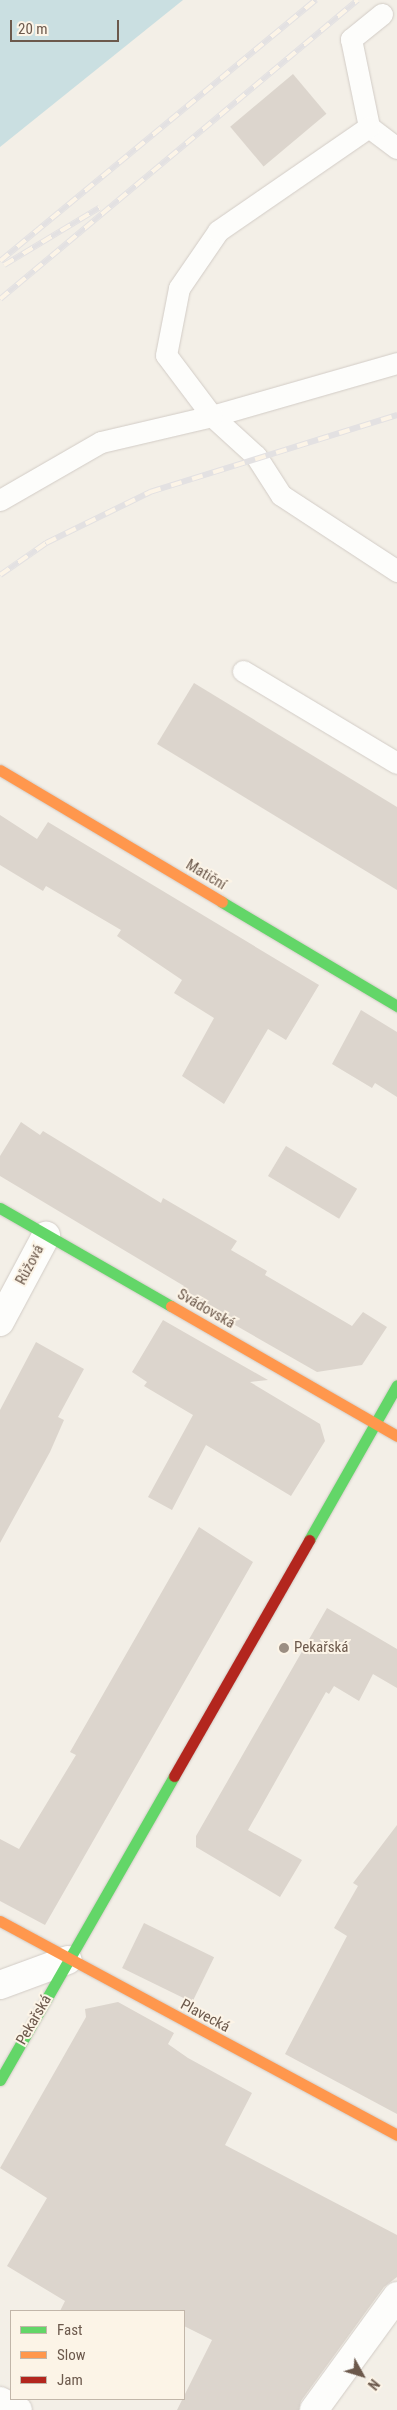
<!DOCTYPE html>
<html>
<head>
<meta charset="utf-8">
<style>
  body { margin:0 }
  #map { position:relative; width:397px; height:2410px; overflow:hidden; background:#f3efe7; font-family:"Roboto Condensed",sans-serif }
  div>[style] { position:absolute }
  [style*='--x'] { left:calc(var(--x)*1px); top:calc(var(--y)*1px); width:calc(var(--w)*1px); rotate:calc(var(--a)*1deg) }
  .water>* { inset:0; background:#cadfe1 }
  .building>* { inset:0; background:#dcd5cd; transform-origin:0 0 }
  .roads { filter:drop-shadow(0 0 1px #d2ccc6) drop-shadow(0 0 1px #d2ccc6) }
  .lane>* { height:21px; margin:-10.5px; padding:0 10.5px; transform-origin:10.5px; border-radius:10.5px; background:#fdfdfb }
  .street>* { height:28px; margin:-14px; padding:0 14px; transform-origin:14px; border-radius:14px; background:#fdfdfb }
  .fast>* { height:11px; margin:-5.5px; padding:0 5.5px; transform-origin:5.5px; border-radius:5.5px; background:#63d668 }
  .slow>* { height:11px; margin:-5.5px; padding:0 5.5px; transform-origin:5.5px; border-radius:5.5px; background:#ff974d }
  .jam>* { height:11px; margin:-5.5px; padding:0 5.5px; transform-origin:5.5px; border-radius:5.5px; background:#b3261e }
  .rail>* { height:5.5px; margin-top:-2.75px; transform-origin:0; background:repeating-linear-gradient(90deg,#fcf4e7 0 11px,#e3e1e2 0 22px); box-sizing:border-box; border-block:1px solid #e3e1e2 }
  .dots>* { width:14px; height:14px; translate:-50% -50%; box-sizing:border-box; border:2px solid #fcf4e7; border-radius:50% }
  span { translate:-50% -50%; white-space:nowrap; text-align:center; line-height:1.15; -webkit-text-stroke:4px #fcf4e7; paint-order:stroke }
  .street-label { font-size:15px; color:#6c594c }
  .poi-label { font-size:15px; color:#6c594c }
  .left { translate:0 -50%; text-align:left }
  .legend { position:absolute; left:10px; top:2310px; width:175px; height:90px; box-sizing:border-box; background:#fcf4e7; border:1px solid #c2b6a9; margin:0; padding:6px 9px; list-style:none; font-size:15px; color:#6c594c }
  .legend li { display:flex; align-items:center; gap:10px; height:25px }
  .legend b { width:25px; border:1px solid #c2b6a9 }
  .north { position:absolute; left:337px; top:2350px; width:50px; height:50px; -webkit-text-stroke:4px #fcf4e7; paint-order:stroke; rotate:129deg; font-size:14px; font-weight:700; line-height:20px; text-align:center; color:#6c594c }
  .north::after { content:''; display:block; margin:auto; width:18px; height:22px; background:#6c594c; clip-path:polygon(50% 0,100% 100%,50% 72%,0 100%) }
  .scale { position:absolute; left:10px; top:20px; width:109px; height:22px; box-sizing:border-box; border:2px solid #6c594c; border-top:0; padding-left:6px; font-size:15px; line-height:18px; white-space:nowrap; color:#6c594c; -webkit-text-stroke:4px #fcf4e7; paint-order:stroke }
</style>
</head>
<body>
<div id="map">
  <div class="water">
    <div style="clip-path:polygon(0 0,183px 0,0 147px)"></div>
  </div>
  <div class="building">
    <div style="left:293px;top:74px;width:52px;height:82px;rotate:50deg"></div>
    <div style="clip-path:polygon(194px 683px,397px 807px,397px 890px,157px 744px)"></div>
    <div style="clip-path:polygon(0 815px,37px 839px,48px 822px,319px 985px,286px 1040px,268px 1029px,224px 1104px,182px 1076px,214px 1018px,174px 993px,182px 980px,117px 936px,121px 930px,46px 886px,43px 891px,0 865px)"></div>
    <div style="clip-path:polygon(361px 1010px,397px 1032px,397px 1097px,375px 1083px,372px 1088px,332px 1064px)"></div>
    <div style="clip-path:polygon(21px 1122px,40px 1135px,43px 1131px,161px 1203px,163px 1198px,237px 1241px,231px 1250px,267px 1271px,265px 1275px,352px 1326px,363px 1312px,387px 1327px,362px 1365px,317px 1372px,179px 1293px,184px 1286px,0 1176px,0 1156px)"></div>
    <div style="left:286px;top:1146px;width:83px;height:35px;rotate:31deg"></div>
    <div style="clip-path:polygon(163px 1320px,268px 1380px,250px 1382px,320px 1424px,325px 1441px,291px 1496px,206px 1445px,172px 1510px,148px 1497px,193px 1415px,144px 1386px,147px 1382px,132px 1372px)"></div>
    <div style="clip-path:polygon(36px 1342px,84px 1369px,58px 1417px,64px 1420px,50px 1452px,0 1543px,0 1410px)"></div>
    <div style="clip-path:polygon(199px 1527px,253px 1562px,45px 1925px,0 1901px,0 1839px,19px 1849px,76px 1755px,70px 1752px)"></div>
    <div style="clip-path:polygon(327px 1608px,397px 1649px,397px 1688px,373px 1674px,359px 1701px,334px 1686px,329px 1694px,326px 1692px,248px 1830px,302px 1860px,280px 1897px,196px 1847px,196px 1836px)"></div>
    <div style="clip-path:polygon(397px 1825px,397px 2114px,285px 2054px,347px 1936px,334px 1928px,358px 1886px,353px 1883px)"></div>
    <div style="left:144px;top:1923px;width:78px;height:50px;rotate:26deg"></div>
    <div style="clip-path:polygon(118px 2002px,174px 2033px,168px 2044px,188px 2058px,252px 2093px,225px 2145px,397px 2235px,397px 2277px,384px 2287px,301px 2401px,299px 2410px,177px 2410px,212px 2340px,184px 2326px,184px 2311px,60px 2311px,65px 2301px,7px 2266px,47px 2198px,0 2168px,86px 2017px,85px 2009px)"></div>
  </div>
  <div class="roads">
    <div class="lane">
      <div style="--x:382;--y:14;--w:40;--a:141"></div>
      <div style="--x:351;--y:39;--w:90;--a:78.4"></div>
      <div style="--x:369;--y:127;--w:35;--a:37"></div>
      <div style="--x:397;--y:363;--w:192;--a:164"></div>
      <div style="--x:212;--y:416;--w:59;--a:42.3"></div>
      <div style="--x:256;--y:456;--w:46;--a:57.3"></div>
      <div style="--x:281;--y:495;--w:139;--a:33.2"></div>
      <div style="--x:0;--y:500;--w:116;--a:-29.9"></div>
      <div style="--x:101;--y:442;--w:114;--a:-13.2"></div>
      <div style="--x:212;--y:416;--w:76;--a:-127"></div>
      <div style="--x:166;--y:355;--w:68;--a:-79"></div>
      <div style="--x:179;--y:288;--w:69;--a:-55.6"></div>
      <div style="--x:218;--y:231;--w:183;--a:-34.6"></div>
      <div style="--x:243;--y:671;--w:179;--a:30.9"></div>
    </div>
    <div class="street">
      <div style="--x:0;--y:1322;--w:98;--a:-61.9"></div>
      <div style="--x:0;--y:1985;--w:72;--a:-20.2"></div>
      <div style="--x:0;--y:2401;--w:20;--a:27"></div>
      <div style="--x:314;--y:2410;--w:141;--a:-53.9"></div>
    </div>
    <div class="fast">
      <div style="--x:222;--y:902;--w:204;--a:30.7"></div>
      <div style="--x:0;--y:1208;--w:197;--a:29.8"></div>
      <div style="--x:309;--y:1540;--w:178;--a:-60.4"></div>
      <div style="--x:0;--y:2080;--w:350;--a:-60.2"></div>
    </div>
    <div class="slow">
      <div style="--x:0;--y:770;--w:258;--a:30.7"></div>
      <div style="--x:171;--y:1306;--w:261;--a:29.9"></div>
      <div style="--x:0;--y:1921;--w:451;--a:28.3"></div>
    </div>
    <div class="jam">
      <div style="--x:174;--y:1776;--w:272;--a:-60.2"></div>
    </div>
  </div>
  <div class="rail">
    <div style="--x:0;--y:261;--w:410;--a:-39.6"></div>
    <div style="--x:4;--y:265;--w:111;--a:-31"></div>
    <div style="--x:0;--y:299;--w:466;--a:-39.9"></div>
    <div style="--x:0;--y:575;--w:56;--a:-34.8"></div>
    <div style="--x:46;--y:543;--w:116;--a:-26.1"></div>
    <div style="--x:150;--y:492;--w:259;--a:-17.3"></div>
  </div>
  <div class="dots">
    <div style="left:284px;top:1648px;background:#9b8e82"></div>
  </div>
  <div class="street-label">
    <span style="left:206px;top:875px;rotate:31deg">Matiční</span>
    <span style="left:30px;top:1265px;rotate:-62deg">Růžová</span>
    <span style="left:206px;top:1309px;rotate:30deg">Svádovská</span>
    <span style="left:205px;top:2016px;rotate:28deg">Plavecká</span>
    <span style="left:34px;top:2020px;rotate:-60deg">Pekařská</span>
  </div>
  <div class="poi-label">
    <span class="left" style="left:294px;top:1648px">Pekařská</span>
  </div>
  <ul class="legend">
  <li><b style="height:6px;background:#63d668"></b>Fast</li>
  <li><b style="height:6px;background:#ff974d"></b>Slow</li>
  <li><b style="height:6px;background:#b3261e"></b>Jam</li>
  </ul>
  <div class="north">N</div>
  <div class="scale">20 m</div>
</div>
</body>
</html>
